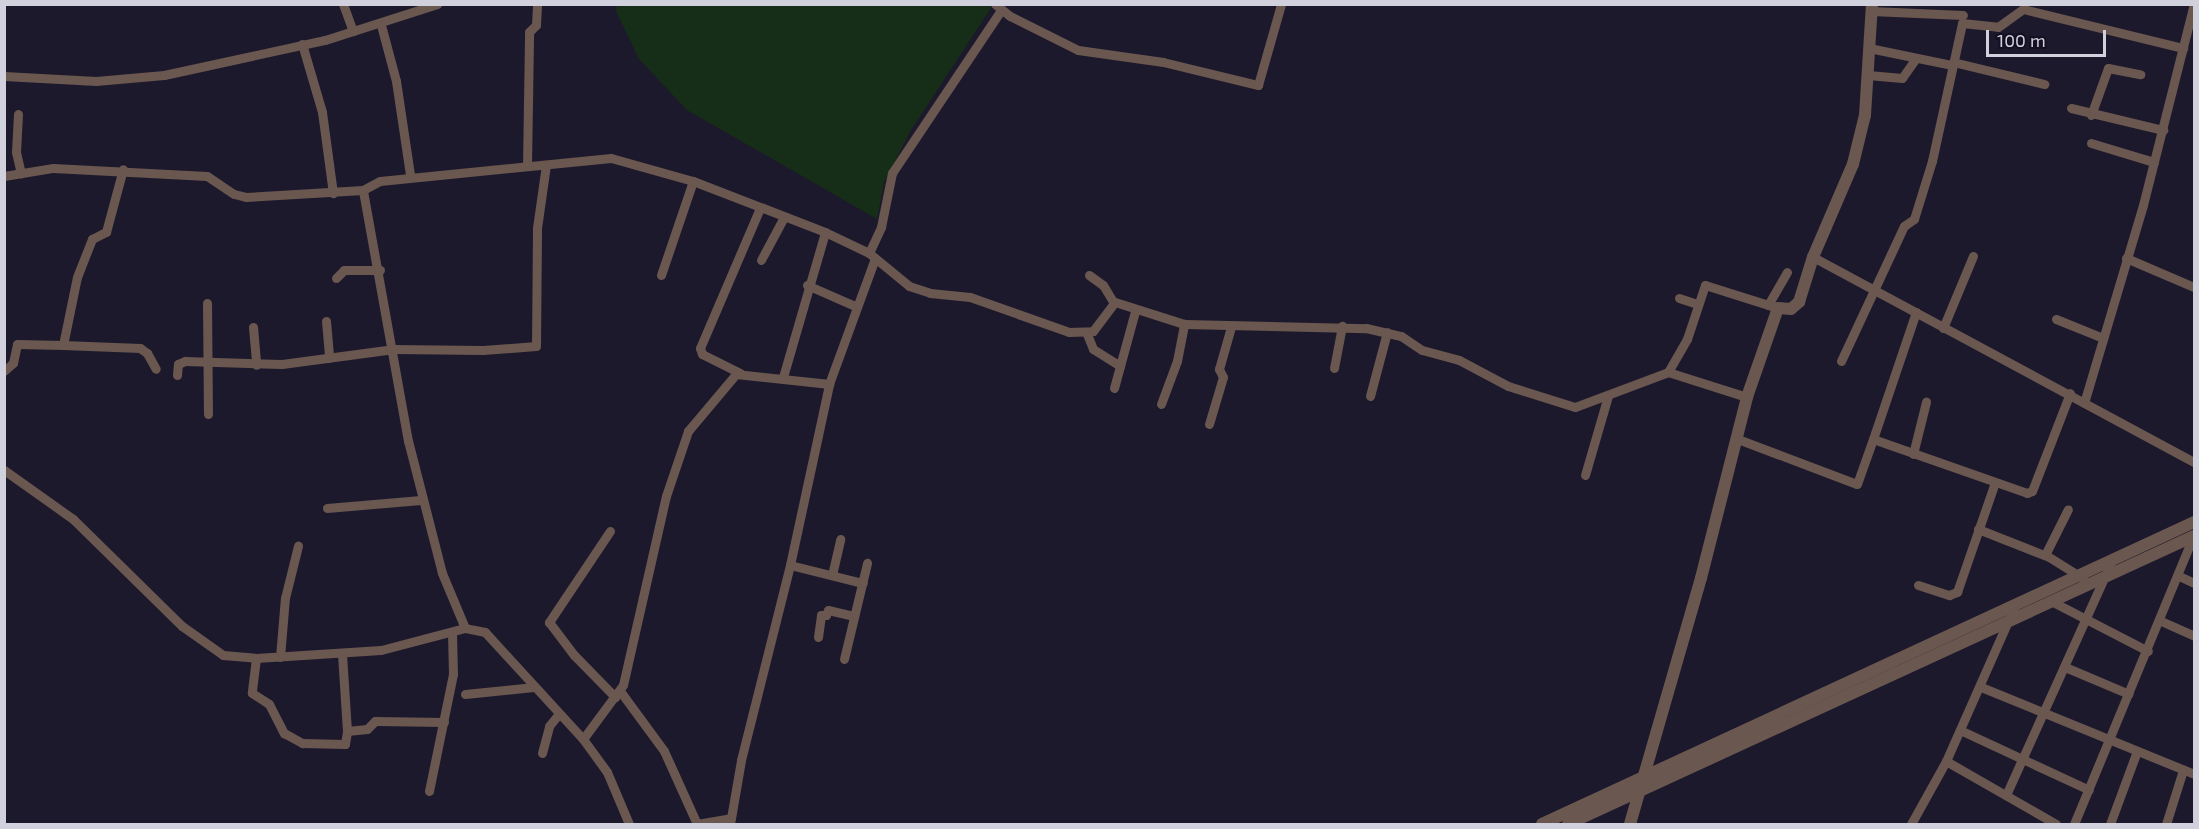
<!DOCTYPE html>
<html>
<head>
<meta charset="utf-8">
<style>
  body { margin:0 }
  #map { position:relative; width:2199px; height:829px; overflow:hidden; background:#1d192c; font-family:"Exo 2",sans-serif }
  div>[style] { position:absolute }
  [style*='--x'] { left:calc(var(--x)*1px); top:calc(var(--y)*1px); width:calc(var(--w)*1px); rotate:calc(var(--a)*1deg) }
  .green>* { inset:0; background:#162e18 }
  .minor>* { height:9px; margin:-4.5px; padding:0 4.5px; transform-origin:4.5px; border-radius:4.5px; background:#6a5750 }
  .tertiary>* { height:12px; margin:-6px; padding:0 6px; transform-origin:6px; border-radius:6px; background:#6a5750 }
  span { translate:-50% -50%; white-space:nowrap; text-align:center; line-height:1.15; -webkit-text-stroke:4.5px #141022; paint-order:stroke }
  .frame { position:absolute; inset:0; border:6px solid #d1d0dd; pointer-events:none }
  .scale { position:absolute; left:1986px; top:30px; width:120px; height:27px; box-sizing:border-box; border:3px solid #d1d0dd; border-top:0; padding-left:8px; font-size:18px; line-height:21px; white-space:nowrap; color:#d1d0dd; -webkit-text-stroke:4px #141022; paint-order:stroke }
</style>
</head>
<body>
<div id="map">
  <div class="green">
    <div style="clip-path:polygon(617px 4px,989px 4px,991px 8px,911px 130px,884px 182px,877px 219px,687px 110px,639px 59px,616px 11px)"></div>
  </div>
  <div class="minor">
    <div style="--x:343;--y:4;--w:29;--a:70"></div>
    <div style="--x:995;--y:4;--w:19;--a:39"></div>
    <div style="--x:1010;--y:16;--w:76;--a:26.6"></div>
    <div style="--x:1078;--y:50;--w:86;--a:8"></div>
    <div style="--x:1163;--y:62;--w:98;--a:13.6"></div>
    <div style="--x:1258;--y:85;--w:84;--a:-74.1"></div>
    <div style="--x:1871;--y:11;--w:92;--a:2.5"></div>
    <div style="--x:381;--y:25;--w:58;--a:75"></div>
    <div style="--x:396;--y:81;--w:95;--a:81.5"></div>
    <div style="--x:302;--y:44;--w:71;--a:73.6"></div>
    <div style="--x:322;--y:112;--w:82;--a:82.3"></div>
    <div style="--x:1869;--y:48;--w:85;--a:11.6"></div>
    <div style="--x:1953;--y:62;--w:94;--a:13.6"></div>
    <div style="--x:1868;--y:75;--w:34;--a:5"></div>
    <div style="--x:1902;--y:78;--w:24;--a:-55"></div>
    <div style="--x:4;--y:76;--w:92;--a:3.1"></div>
    <div style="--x:96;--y:81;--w:68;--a:-5"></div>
    <div style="--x:164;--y:75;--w:165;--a:-12.3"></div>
    <div style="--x:325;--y:40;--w:118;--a:-17.8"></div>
    <div style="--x:2071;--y:108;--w:95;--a:13.4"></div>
    <div style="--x:18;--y:114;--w:38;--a:93"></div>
    <div style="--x:16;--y:152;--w:22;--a:77"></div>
    <div style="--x:2091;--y:115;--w:50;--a:-70.1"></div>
    <div style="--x:2108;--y:68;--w:33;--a:11"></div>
    <div style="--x:2091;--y:143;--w:66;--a:16.8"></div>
    <div style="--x:527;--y:166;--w:134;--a:-89.1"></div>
    <div style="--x:529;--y:32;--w:10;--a:-45"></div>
    <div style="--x:536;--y:25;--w:21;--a:-87"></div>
    <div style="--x:4;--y:176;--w:50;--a:-9.3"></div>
    <div style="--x:53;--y:168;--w:154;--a:3"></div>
    <div style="--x:207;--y:176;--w:32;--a:34"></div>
    <div style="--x:234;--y:194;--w:12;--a:14"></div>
    <div style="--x:246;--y:197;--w:117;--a:-3.4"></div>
    <div style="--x:869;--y:253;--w:29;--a:-65"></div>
    <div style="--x:881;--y:227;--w:55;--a:-78.5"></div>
    <div style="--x:892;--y:173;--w:196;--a:-56.2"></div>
    <div style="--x:1813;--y:257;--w:433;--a:28.3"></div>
    <div style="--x:2126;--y:258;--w:74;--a:23.1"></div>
    <div style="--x:761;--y:260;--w:49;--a:-61.9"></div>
    <div style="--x:661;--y:275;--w:99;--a:-71.2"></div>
    <div style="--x:1089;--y:275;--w:17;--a:36"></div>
    <div style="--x:1103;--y:285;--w:21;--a:59"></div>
    <div style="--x:336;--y:278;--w:11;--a:-45"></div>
    <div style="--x:344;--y:270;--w:36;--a:0"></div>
    <div style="--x:807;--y:285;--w:52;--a:23.6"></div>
    <div style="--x:1679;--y:298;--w:20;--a:18"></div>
    <div style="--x:207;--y:303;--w:111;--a:89.5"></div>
    <div style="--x:1768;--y:305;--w:38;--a:-60"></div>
    <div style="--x:1916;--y:312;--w:134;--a:108.7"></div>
    <div style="--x:1873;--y:439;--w:163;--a:19.3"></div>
    <div style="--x:2027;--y:493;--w:5;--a:-22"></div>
    <div style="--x:2032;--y:491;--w:105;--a:-68.8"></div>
    <div style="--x:2056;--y:319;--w:51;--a:22"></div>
    <div style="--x:326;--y:321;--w:37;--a:85"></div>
    <div style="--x:253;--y:327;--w:38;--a:85"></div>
    <div style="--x:1943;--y:328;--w:78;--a:-67.4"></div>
    <div style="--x:1087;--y:334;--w:16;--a:68"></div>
    <div style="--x:1093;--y:349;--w:32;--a:32"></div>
    <div style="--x:63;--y:345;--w:77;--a:2.2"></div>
    <div style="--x:140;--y:348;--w:9;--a:36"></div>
    <div style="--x:147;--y:353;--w:18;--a:61"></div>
    <div style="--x:1841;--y:361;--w:149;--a:-65"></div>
    <div style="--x:1904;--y:226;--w:12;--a:-35"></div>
    <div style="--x:1914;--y:219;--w:61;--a:-72.8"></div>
    <div style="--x:1932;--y:161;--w:141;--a:-77.7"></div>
    <div style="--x:1962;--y:23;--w:36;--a:6"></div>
    <div style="--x:1998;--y:27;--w:31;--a:-36"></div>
    <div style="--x:2023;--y:9;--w:165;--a:13.7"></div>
    <div style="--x:1334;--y:368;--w:43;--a:-79.2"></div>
    <div style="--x:4;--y:371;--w:12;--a:-42"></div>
    <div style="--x:13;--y:363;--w:19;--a:-78"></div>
    <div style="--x:17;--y:344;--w:46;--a:1.2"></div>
    <div style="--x:63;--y:345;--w:69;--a:-78.4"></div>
    <div style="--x:77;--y:277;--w:41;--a:-68.5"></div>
    <div style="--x:92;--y:239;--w:16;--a:-27"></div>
    <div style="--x:106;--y:232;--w:65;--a:-74.9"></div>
    <div style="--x:1668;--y:372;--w:83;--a:17.6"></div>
    <div style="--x:740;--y:373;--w:42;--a:-153.4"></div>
    <div style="--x:702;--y:354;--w:6;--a:-108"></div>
    <div style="--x:700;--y:348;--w:152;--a:-66.8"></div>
    <div style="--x:177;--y:375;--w:11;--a:-85"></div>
    <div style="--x:178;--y:364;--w:8;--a:-23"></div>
    <div style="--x:185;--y:361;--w:97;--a:1.8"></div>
    <div style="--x:282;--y:364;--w:113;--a:-7.6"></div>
    <div style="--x:394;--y:349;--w:89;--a:0.6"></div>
    <div style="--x:483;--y:350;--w:53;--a:-4.3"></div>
    <div style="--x:536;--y:346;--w:118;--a:-89.5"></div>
    <div style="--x:537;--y:228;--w:64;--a:-81.9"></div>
    <div style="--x:783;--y:377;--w:151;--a:-73.8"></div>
    <div style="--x:1114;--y:388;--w:80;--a:-74.7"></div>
    <div style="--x:1370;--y:396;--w:66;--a:-75.1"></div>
    <div style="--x:2084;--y:403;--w:207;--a:-73.4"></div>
    <div style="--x:2143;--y:205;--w:207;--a:-75.8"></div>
    <div style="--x:1161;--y:404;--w:46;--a:-69.6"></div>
    <div style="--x:1177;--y:361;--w:38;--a:-79"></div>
    <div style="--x:1209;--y:424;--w:49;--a:-73.4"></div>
    <div style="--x:1223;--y:377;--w:9;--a:-117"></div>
    <div style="--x:1219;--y:369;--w:44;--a:-74.1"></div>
    <div style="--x:1735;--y:438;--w:130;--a:20.7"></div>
    <div style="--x:1857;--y:484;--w:48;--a:-70.4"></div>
    <div style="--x:1913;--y:454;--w:54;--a:-76"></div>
    <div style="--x:4;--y:470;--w:85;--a:35.4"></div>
    <div style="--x:73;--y:519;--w:153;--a:44.5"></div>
    <div style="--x:182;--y:626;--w:50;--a:35.3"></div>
    <div style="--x:223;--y:655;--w:33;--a:5"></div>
    <div style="--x:256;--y:658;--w:125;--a:-3.7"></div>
    <div style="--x:381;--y:650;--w:87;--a:-14.7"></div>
    <div style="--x:1585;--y:475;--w:82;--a:-73.8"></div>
    <div style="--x:327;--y:508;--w:94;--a:-4.9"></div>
    <div style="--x:1978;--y:529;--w:76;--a:21.5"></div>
    <div style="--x:2049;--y:557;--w:40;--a:32"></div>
    <div style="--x:610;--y:531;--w:110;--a:123.8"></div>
    <div style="--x:549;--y:622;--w:41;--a:52.9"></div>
    <div style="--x:574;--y:655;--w:59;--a:45.7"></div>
    <div style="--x:2045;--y:555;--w:51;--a:-63.4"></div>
    <div style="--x:790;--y:565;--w:75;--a:13.9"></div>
    <div style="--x:832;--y:575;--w:37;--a:-77"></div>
    <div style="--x:2179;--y:576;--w:17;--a:25"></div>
    <div style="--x:1918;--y:585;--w:33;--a:18"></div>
    <div style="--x:1949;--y:595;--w:9;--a:-21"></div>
    <div style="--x:1957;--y:592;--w:116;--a:-70.9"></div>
    <div style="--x:2051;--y:601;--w:109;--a:27.3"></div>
    <div style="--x:2161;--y:621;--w:36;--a:24"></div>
    <div style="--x:818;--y:637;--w:22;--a:-82"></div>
    <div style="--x:821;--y:615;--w:5;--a:0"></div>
    <div style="--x:826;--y:615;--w:5;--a:-68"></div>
    <div style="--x:828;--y:610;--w:27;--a:13"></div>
    <div style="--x:342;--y:654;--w:77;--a:86.3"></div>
    <div style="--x:280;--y:657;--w:59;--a:-85.2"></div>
    <div style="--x:285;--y:598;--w:54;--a:-76"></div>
    <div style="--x:256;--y:658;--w:35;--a:97"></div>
    <div style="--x:252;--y:693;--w:20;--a:33"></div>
    <div style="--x:269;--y:704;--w:33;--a:63"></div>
    <div style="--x:284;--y:733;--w:21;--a:29"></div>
    <div style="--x:302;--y:743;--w:43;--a:1.3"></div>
    <div style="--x:345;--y:744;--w:13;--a:-81"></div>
    <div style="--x:347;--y:731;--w:20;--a:-6"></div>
    <div style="--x:367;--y:729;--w:11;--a:-45"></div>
    <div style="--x:375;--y:721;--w:69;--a:0.8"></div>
    <div style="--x:844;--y:659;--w:99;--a:-76.5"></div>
    <div style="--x:2065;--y:667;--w:69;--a:22.9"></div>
    <div style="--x:1981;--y:687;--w:230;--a:22.2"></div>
    <div style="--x:620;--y:691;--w:74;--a:53.7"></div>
    <div style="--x:664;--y:751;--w:80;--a:65.7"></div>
    <div style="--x:697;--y:824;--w:34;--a:-10"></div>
    <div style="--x:465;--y:694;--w:69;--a:-5.8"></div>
    <div style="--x:1960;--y:730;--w:142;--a:24.9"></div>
    <div style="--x:583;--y:739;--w:67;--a:-53.5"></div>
    <div style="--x:623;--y:685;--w:194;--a:-77.2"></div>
    <div style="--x:666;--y:496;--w:69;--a:-71.3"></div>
    <div style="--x:688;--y:431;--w:75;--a:-49.9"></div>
    <div style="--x:736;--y:374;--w:94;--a:6.1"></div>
    <div style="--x:542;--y:753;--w:28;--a:-75"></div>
    <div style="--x:549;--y:726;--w:14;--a:-51"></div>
    <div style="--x:1946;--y:761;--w:127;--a:29.8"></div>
    <div style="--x:429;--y:791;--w:119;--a:-78.4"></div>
    <div style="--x:453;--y:674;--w:41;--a:-91.4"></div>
    <div style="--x:2006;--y:795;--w:258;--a:-65.7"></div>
    <div style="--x:629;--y:824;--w:56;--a:-112.9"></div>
    <div style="--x:607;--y:772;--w:41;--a:-126"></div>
    <div style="--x:583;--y:739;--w:145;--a:-132.5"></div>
    <div style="--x:485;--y:632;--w:20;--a:-169"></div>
    <div style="--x:465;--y:628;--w:60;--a:-112.7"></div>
    <div style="--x:442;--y:573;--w:136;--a:-104.4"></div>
    <div style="--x:408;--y:441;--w:255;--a:-100.2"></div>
    <div style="--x:363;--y:190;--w:19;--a:-28"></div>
    <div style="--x:380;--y:181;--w:232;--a:-5.7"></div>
    <div style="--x:611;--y:158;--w:85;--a:15.7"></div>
    <div style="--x:693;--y:181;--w:142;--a:21.1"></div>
    <div style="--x:825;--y:232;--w:49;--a:25.5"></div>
    <div style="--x:869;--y:253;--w:52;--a:39.5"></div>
    <div style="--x:909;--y:286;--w:22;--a:18"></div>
    <div style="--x:930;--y:293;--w:40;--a:5.7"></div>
    <div style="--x:970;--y:297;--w:105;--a:19.5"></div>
    <div style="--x:1069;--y:332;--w:24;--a:-2"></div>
    <div style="--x:1093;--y:331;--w:36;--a:-53"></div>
    <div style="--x:1115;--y:302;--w:72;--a:17.7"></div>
    <div style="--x:1184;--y:324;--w:182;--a:1.3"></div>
    <div style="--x:1366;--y:328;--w:36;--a:13"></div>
    <div style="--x:1401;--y:336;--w:25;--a:34"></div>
    <div style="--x:1422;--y:350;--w:38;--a:15"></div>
    <div style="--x:1459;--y:360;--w:55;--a:28"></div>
    <div style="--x:1508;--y:386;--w:70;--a:17.4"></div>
    <div style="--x:1575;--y:407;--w:99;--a:-20.6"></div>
    <div style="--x:1668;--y:372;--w:38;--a:-60"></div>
    <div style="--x:1687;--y:339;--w:57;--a:-71.6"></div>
    <div style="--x:1705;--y:285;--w:77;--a:17.5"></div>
    <div style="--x:730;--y:824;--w:65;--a:-80.2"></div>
    <div style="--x:741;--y:760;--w:201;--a:-75.9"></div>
    <div style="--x:790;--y:565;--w:185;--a:-77.8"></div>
    <div style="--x:829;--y:384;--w:134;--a:-69.9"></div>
    <div style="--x:1911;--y:824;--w:72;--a:-60.9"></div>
    <div style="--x:1946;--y:761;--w:171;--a:-66.1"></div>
    <div style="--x:2074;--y:824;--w:314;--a:-67.5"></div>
    <div style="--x:2110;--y:824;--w:78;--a:-69.7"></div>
    <div style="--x:2166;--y:824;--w:57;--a:-72.5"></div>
  </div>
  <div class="tertiary">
    <div style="--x:1542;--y:824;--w:719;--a:-24.85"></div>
    <div style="--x:1568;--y:824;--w:689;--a:-24.71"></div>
    <div style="--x:1630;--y:824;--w:256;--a:-73.9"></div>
    <div style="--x:1701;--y:578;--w:187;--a:-75.7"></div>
    <div style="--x:1747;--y:397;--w:94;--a:-70.8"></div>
    <div style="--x:1778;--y:308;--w:13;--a:4"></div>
    <div style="--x:1791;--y:309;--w:11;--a:-41"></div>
    <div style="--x:1799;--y:302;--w:47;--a:-72.7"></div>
    <div style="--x:1813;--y:257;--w:101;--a:-66.7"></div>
    <div style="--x:1853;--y:164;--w:50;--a:-76.2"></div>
    <div style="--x:1865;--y:115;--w:111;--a:-86.4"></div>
  </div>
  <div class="frame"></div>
  <div class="scale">100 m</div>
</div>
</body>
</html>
